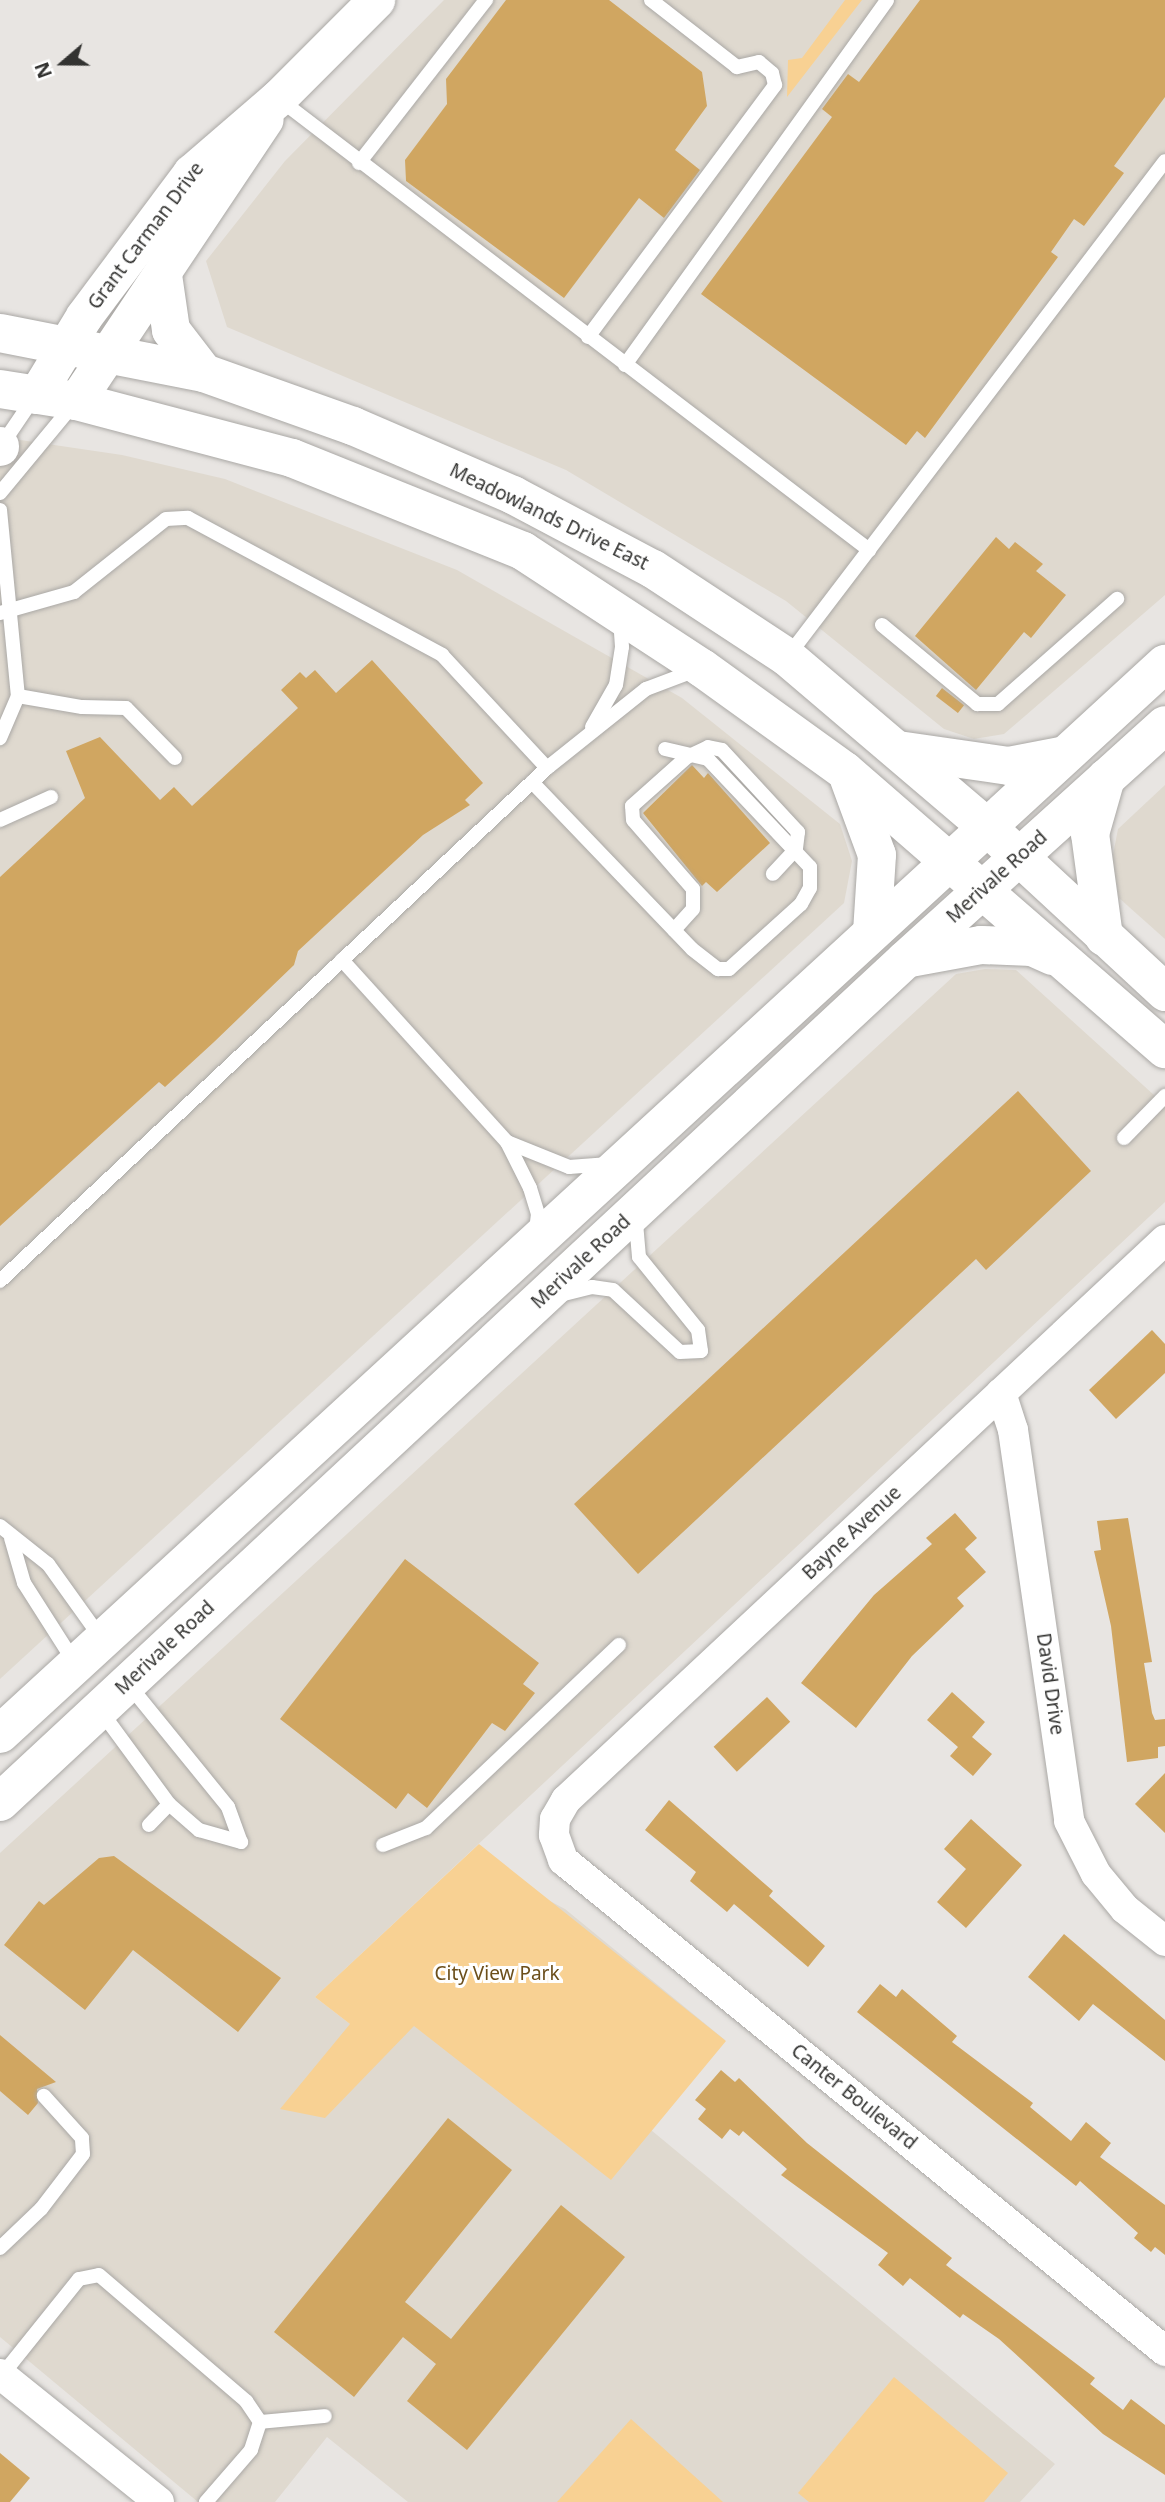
<!DOCTYPE html>
<html>
<head>
<meta charset="utf-8">
<style>
  body { margin:0 }
  #map { position:relative; width:1165px; height:2502px; overflow:hidden; background:#e8e5e2; font-family:"Noto Sans",sans-serif }
  div>[style] { position:absolute }
  [style*='--x'] { left:calc(var(--x)*1px); top:calc(var(--y)*1px); width:calc(var(--w)*1px); rotate:calc(var(--a)*1deg) }
  .built>* { inset:0; background:#dfd9cf }
  .green>* { inset:0; background:#f8d193 }
  .building>* { inset:0; background:#d0a661; transform-origin:0 0 }
  .roads { filter:drop-shadow(0 0 2px #aaa8a5) drop-shadow(0 0 2px #aaa8a5) }
  .service>* { height:14px; margin:-7px; padding:0 7px; transform-origin:7px; border-radius:7px; background:#fff }
  .minor>* { height:30px; margin:-15px; padding:0 15px; transform-origin:15px; border-radius:15px; background:#fff }
  .tertiary>* { height:37px; margin:-18.5px; padding:0 18.5px; transform-origin:18.5px; border-radius:18.5px; background:#fff }
  .secondary>* { height:38px; margin:-19px; padding:0 19px; transform-origin:19px; border-radius:19px; background:#fff }
  span { translate:-50% -50%; white-space:nowrap; text-align:center; line-height:1.15; -webkit-text-stroke:6px #fff; paint-order:stroke }
  .street-label { font-size:19px; color:#333331 }
  .park-label { font-size:19px; color:#6c4f1b }
  .north { position:absolute; left:28px; top:28px; width:70px; height:70px; -webkit-text-stroke:5px #fff; paint-order:stroke; rotate:250deg; font-size:19px; font-weight:700; line-height:28px; text-align:center; color:#333331 }
  .north::after { content:''; display:block; margin:auto; width:24px; height:32px; background:#333331; clip-path:polygon(50% 0,100% 100%,50% 72%,0 100%) }
</style>
</head>
<body>
<div id="map">
  <div class="built">
    <div style="clip-path:polygon(444px 0,1165px 0,1165px 595px,1004px 734px,974px 739px,944px 729px,786px 601px,566px 470px,227px 327px,206px 261px,285px 161px)"></div>
    <div style="clip-path:polygon(0 437px,122px 455px,225px 479px,457px 570px,682px 698px,840px 824px,852px 861px,844px 903px,0 1679px)"></div>
    <div style="clip-path:polygon(1165px 785px,1165px 939px,1119px 898px,1112px 860px,1118px 829px)"></div>
    <div style="clip-path:polygon(985px 969px,1016px 970px,1165px 1105px,1165px 1202px,315px 1997px,350px 2024px,411px 2024px,548px 1900px,565px 1909px,725px 2040px,651px 2130px,1055px 2464px,1020px 2502px,408px 2502px,327px 2437px,275px 2502px,198px 2502px,0 2337px,0 1853px,956px 974px)"></div>
  </div>
  <div class="green">
    <div style="clip-path:polygon(845px 0,862px 0,787px 97px,788px 60px,802px 58px)"></div>
    <div style="clip-path:polygon(479px 1844px,726px 2041px,611px 2180px,414px 2026px,325px 2118px,280px 2109px,350px 2024px,315px 1997px)"></div>
    <div style="clip-path:polygon(894px 2377px,1008px 2473px,984px 2502px,809px 2502px,798px 2493px)"></div>
    <div style="clip-path:polygon(631px 2419px,723px 2502px,557px 2502px)"></div>
  </div>
  <div class="building">
    <div style="clip-path:polygon(506px 0,609px 0,702px 72px,707px 106px,675px 150px,700px 170px,664px 218px,639px 198px,564px 298px,406px 181px,405px 160px,447px 104px,446px 79px)"></div>
    <div style="clip-path:polygon(920px 0,1165px 0,1165px 97px,1114px 166px,1124px 173px,1084px 226px,1074px 219px,1051px 252px,1058px 257px,925px 438px,917px 431px,906px 445px,701px 294px,832px 117px,822px 109px,848px 74px,859px 82px)"></div>
    <div style="clip-path:polygon(996px 537px,1009px 549px,1015px 542px,1043px 564px,1036px 571px,1066px 595px,1031px 638px,1024px 632px,976px 690px,915px 636px)"></div>
    <div style="clip-path:polygon(372px 660px,483px 783px,465px 800px,470px 805px,423px 835px,298px 951px,294px 965px,214px 1042px,165px 1087px,159px 1082px,0 1226px,0 877px,85px 798px,66px 751px,100px 737px,160px 800px,174px 787px,192px 806px,298px 708px,281px 690px,300px 672px,306px 678px,315px 670px,336px 693px)"></div>
    <div style="left:942px;top:688px;width:28px;height:10px;rotate:38deg"></div>
    <div style="clip-path:polygon(692px 765px,704px 778px,708px 773px,770px 843px,717px 892px,706px 882px,702px 886px,643px 813px)"></div>
    <div style="clip-path:polygon(1018px 1091px,1091px 1171px,986px 1270px,976px 1259px,638px 1574px,574px 1504px)"></div>
    <div style="clip-path:polygon(1152px 1330px,1165px 1344px,1165px 1373px,1116px 1419px,1089px 1390px)"></div>
    <div style="clip-path:polygon(955px 1513px,977px 1538px,965px 1549px,986px 1572px,957px 1598px,964px 1606px,912px 1656px,856px 1728px,801px 1683px,874px 1595px,932px 1544px,926px 1538px)"></div>
    <div style="clip-path:polygon(1128px 1518px,1152px 1662px,1144px 1663px,1152px 1713px,1155px 1720px,1165px 1719px,1165px 1746px,1158px 1747px,1158px 1758px,1127px 1762px,1111px 1626px,1094px 1551px,1101px 1550px,1097px 1521px)"></div>
    <div style="clip-path:polygon(405px 1559px,539px 1663px,523px 1684px,535px 1693px,505px 1731px,492px 1723px,427px 1808px,408px 1793px,396px 1809px,280px 1719px)"></div>
    <div style="clip-path:polygon(952px 1692px,985px 1722px,972px 1737px,992px 1754px,973px 1776px,950px 1756px,958px 1747px,927px 1720px)"></div>
    <div style="left:767px;top:1697px;width:34px;height:73px;rotate:47deg"></div>
    <div style="clip-path:polygon(1165px 1773px,1165px 1833px,1135px 1804px)"></div>
    <div style="clip-path:polygon(669px 1800px,773px 1891px,769px 1896px,825px 1946px,808px 1967px,734px 1904px,727px 1912px,690px 1881px,696px 1872px,645px 1830px)"></div>
    <div style="clip-path:polygon(971px 1819px,1022px 1865px,966px 1928px,937px 1902px,966px 1869px,944px 1849px)"></div>
    <div style="clip-path:polygon(114px 1856px,281px 1978px,238px 2032px,133px 1950px,85px 2010px,4px 1945px,39px 1901px,44px 1905px,99px 1858px)"></div>
    <div style="clip-path:polygon(1064px 1934px,1165px 2020px,1165px 2061px,1093px 2004px,1079px 2021px,1028px 1977px)"></div>
    <div style="clip-path:polygon(880px 1984px,896px 1997px,902px 1989px,957px 2036px,952px 2042px,1033px 2103px,1030px 2107px,1071px 2141px,1086px 2122px,1111px 2143px,1100px 2157px,1165px 2205px,1165px 2255px,1155px 2247px,1151px 2252px,1134px 2238px,1138px 2233px,1080px 2181px,1076px 2186px,857px 2012px)"></div>
    <div style="clip-path:polygon(0 2035px,56px 2082px,37px 2089px,38px 2103px,28px 2115px,0 2091px)"></div>
    <div style="clip-path:polygon(721px 2070px,735px 2082px,739px 2078px,807px 2143px,952px 2258px,946px 2265px,1095px 2378px,1090px 2384px,1123px 2410px,1131px 2399px,1165px 2425px,1165px 2475px,1103px 2434px,999px 2339px,963px 2314px,960px 2318px,910px 2278px,903px 2286px,878px 2265px,888px 2253px,781px 2175px,787px 2169px,743px 2131px,739px 2136px,730px 2129px,722px 2139px,698px 2119px,706px 2109px,695px 2100px)"></div>
    <div style="clip-path:polygon(448px 2118px,512px 2170px,405px 2302px,451px 2339px,561px 2205px,625px 2257px,467px 2450px,407px 2401px,436px 2364px,403px 2337px,354px 2397px,274px 2332px)"></div>
    <div style="clip-path:polygon(0 2453px,30px 2478px,10px 2502px,0 2502px)"></div>
  </div>
  <div class="roads">
    <div class="service">
      <div style="--x:279;--y:99;--w:743;--a:37.39"></div>
      <div style="--x:359;--y:163;--w:207;--a:-52.1"></div>
      <div style="--x:588;--y:337;--w:314;--a:-53.4"></div>
      <div style="--x:775;--y:85;--w:12;--a:-104"></div>
      <div style="--x:772;--y:73;--w:17;--a:-140"></div>
      <div style="--x:759;--y:62;--w:23;--a:167"></div>
      <div style="--x:737;--y:67;--w:109;--a:-142.1"></div>
      <div style="--x:625;--y:365;--w:449;--a:-54.3"></div>
      <div style="--x:1;--y:446;--w:57;--a:-55.8"></div>
      <div style="--x:0;--y:493;--w:113;--a:-50.4"></div>
      <div style="--x:0;--y:510;--w:187;--a:84.5"></div>
      <div style="--x:18;--y:696;--w:46;--a:113.2"></div>
      <div style="--x:0;--y:613;--w:77;--a:-15.8"></div>
      <div style="--x:74;--y:592;--w:117;--a:-38.4"></div>
      <div style="--x:166;--y:519;--w:22;--a:-3"></div>
      <div style="--x:188;--y:518;--w:289;--a:28.3"></div>
      <div style="--x:442;--y:655;--w:154;--a:47.1"></div>
      <div style="--x:882;--y:625;--w:124;--a:39.7"></div>
      <div style="--x:977;--y:704;--w:21;--a:0"></div>
      <div style="--x:998;--y:704;--w:159;--a:-41.4"></div>
      <div style="--x:788;--y:656;--w:622;--a:-52.71"></div>
      <div style="--x:18;--y:696;--w:65;--a:9.8"></div>
      <div style="--x:82;--y:707;--w:44;--a:1.3"></div>
      <div style="--x:126;--y:708;--w:70;--a:45.6"></div>
      <div style="--x:592;--y:727;--w:48;--a:-60.3"></div>
      <div style="--x:616;--y:685;--w:38;--a:-81"></div>
      <div style="--x:622;--y:647;--w:26;--a:-94"></div>
      <div style="--x:532;--y:782;--w:231;--a:46.2"></div>
      <div style="--x:692;--y:949;--w:33;--a:38"></div>
      <div style="--x:718;--y:969;--w:11;--a:0"></div>
      <div style="--x:729;--y:969;--w:97;--a:-42.1"></div>
      <div style="--x:801;--y:904;--w:18;--a:-61"></div>
      <div style="--x:810;--y:888;--w:21;--a:-90"></div>
      <div style="--x:810;--y:867;--w:149;--a:-133.4"></div>
      <div style="--x:708;--y:759;--w:44;--a:-166.9"></div>
      <div style="--x:0;--y:820;--w:56;--a:-24.3"></div>
      <div style="--x:674;--y:930;--w:28;--a:-48"></div>
      <div style="--x:693;--y:909;--w:20;--a:-90"></div>
      <div style="--x:693;--y:889;--w:91;--a:-131"></div>
      <div style="--x:633;--y:820;--w:14;--a:-94"></div>
      <div style="--x:632;--y:806;--w:74;--a:-41.7"></div>
      <div style="--x:687;--y:757;--w:23;--a:-25"></div>
      <div style="--x:708;--y:747;--w:14;--a:12"></div>
      <div style="--x:722;--y:750;--w:112;--a:47.2"></div>
      <div style="--x:798;--y:832;--w:17;--a:97"></div>
      <div style="--x:796;--y:849;--w:34;--a:133"></div>
      <div style="--x:342;--y:960;--w:246;--a:47.8"></div>
      <div style="--x:507;--y:1142;--w:51;--a:63.4"></div>
      <div style="--x:530;--y:1188;--w:27;--a:73"></div>
      <div style="--x:538;--y:1214;--w:16;--a:97"></div>
      <div style="--x:1124;--y:1138;--w:59;--a:-45.7"></div>
      <div style="--x:507;--y:1142;--w:67;--a:22"></div>
      <div style="--x:569;--y:1167;--w:40;--a:-4.3"></div>
      <div style="--x:0;--y:1281;--w:750;--a:-43.16"></div>
      <div style="--x:547;--y:768;--w:127;--a:-38.6"></div>
      <div style="--x:646;--y:689;--w:53;--a:-20.8"></div>
      <div style="--x:564;--y:1294;--w:29;--a:-14"></div>
      <div style="--x:592;--y:1287;--w:21;--a:8"></div>
      <div style="--x:613;--y:1290;--w:91;--a:42.8"></div>
      <div style="--x:680;--y:1352;--w:21;--a:-3"></div>
      <div style="--x:701;--y:1351;--w:21;--a:-98"></div>
      <div style="--x:698;--y:1330;--w:94;--a:-128.9"></div>
      <div style="--x:639;--y:1257;--w:37;--a:-95"></div>
      <div style="--x:0;--y:1526;--w:61;--a:38.4"></div>
      <div style="--x:48;--y:1564;--w:91;--a:54.4"></div>
      <div style="--x:11;--y:1538;--w:47;--a:73.9"></div>
      <div style="--x:24;--y:1583;--w:95;--a:57.5"></div>
      <div style="--x:129;--y:1685;--w:157;--a:50.9"></div>
      <div style="--x:228;--y:1807;--w:37;--a:70"></div>
      <div style="--x:100;--y:1710;--w:117;--a:53.7"></div>
      <div style="--x:169;--y:1804;--w:40;--a:41"></div>
      <div style="--x:199;--y:1830;--w:44;--a:15.9"></div>
      <div style="--x:149;--y:1825;--w:29;--a:-46"></div>
      <div style="--x:383;--y:1845;--w:46;--a:-21.6"></div>
      <div style="--x:426;--y:1828;--w:266;--a:-43.5"></div>
      <div style="--x:0;--y:2248;--w:57;--a:-43.6"></div>
      <div style="--x:41;--y:2209;--w:69;--a:-52.6"></div>
      <div style="--x:83;--y:2154;--w:16;--a:-94"></div>
      <div style="--x:82;--y:2138;--w:57;--a:-132.1"></div>
      <div style="--x:2;--y:2375;--w:123;--a:-51.3"></div>
      <div style="--x:79;--y:2279;--w:20;--a:-11"></div>
      <div style="--x:99;--y:2275;--w:194;--a:40.6"></div>
      <div style="--x:246;--y:2401;--w:25;--a:56"></div>
      <div style="--x:260;--y:2422;--w:29;--a:108"></div>
      <div style="--x:251;--y:2450;--w:69;--a:130.9"></div>
      <div style="--x:260;--y:2422;--w:65;--a:-5.3"></div>
    </div>
    <div class="minor">
      <div style="--x:1165;--y:1240;--w:820;--a:136.93"></div>
      <div style="--x:566;--y:1800;--w:22;--a:120"></div>
      <div style="--x:555;--y:1819;--w:16;--a:94"></div>
      <div style="--x:554;--y:1835;--w:27;--a:70"></div>
      <div style="--x:563;--y:1860;--w:777;--a:39.2"></div>
      <div style="--x:1001;--y:1393;--w:39;--a:72"></div>
      <div style="--x:1013;--y:1430;--w:395;--a:81.8"></div>
      <div style="--x:1069;--y:1821;--w:59;--a:63"></div>
      <div style="--x:1096;--y:1874;--w:45;--a:50.4"></div>
      <div style="--x:1125;--y:1909;--w:51;--a:38.7"></div>
      <div style="--x:0;--y:2374;--w:204;--a:38.8"></div>
    </div>
    <div class="tertiary">
      <div style="--x:36;--y:395;--w:92;--a:-58.7"></div>
      <div style="--x:84;--y:316;--w:179;--a:-53.2"></div>
      <div style="--x:191;--y:173;--w:115;--a:-40.8"></div>
      <div style="--x:278;--y:98;--w:139;--a:-45"></div>
      <div style="--x:76;--y:401;--w:339;--a:-56.2"></div>
    </div>
    <div class="secondary">
      <div style="--x:163;--y:275;--w:56;--a:81.7"></div>
      <div style="--x:171;--y:330;--w:54;--a:52.5"></div>
      <div style="--x:0;--y:333;--w:208;--a:11.1"></div>
      <div style="--x:204;--y:373;--w:158;--a:19.6"></div>
      <div style="--x:353;--y:426;--w:174;--a:23.3"></div>
      <div style="--x:513;--y:495;--w:158;--a:27.9"></div>
      <div style="--x:653;--y:569;--w:160;--a:33.3"></div>
      <div style="--x:787;--y:657;--w:262;--a:40.4"></div>
      <div style="--x:987;--y:827;--w:243;--a:42.8"></div>
      <div style="--x:0;--y:389;--w:77;--a:9"></div>
      <div style="--x:76;--y:401;--w:223;--a:14.8"></div>
      <div style="--x:292;--y:458;--w:249;--a:21.9"></div>
      <div style="--x:523;--y:551;--w:214;--a:33.2"></div>
      <div style="--x:702;--y:668;--w:176;--a:35.8"></div>
      <div style="--x:845;--y:771;--w:424;--a:41"></div>
      <div style="--x:0;--y:446;--w:1;--a:90"></div>
      <div style="--x:898;--y:750;--w:112;--a:8.2"></div>
      <div style="--x:1009;--y:766;--w:57;--a:-11.1"></div>
      <div style="--x:849;--y:779;--w:81;--a:69.8"></div>
      <div style="--x:877;--y:855;--w:77;--a:93.7"></div>
      <div style="--x:1104;--y:937;--w:104;--a:-97.7"></div>
      <div style="--x:1090;--y:834;--w:58;--a:-74.1"></div>
      <div style="--x:910;--y:958;--w:72;--a:-10.4"></div>
      <div style="--x:981;--y:945;--w:51;--a:2.2"></div>
      <div style="--x:1032;--y:947;--w:22;--a:24"></div>
      <div style="--x:0;--y:1734;--w:1582;--a:-42.57"></div>
      <div style="--x:0;--y:1802;--w:1236;--a:-42.93"></div>
      <div style="--x:905;--y:960;--w:350;--a:-42.1"></div>
    </div>
  </div>
  <div class="street-label">
    <span style="left:146px;top:236px;rotate:-53deg">Grant Carman Drive</span>
    <span style="left:549px;top:517px;rotate:26deg">Meadowlands Drive East</span>
    <span style="left:997px;top:877px;rotate:-42deg">Merivale Road</span>
    <span style="left:581px;top:1262px;rotate:-43deg">Merivale Road</span>
    <span style="left:852px;top:1533px;rotate:-43deg">Bayne Avenue</span>
    <span style="left:165px;top:1648px;rotate:-43deg">Merivale Road</span>
    <span style="left:1050px;top:1684px;rotate:82deg">David Drive</span>
    <span style="left:854px;top:2097px;rotate:39deg">Canter Boulevard</span>
  </div>
  <div class="park-label">
    <span style="left:497px;top:1974px">City View Park</span>
  </div>
  <div class="north">N</div>
</div>
</body>
</html>
